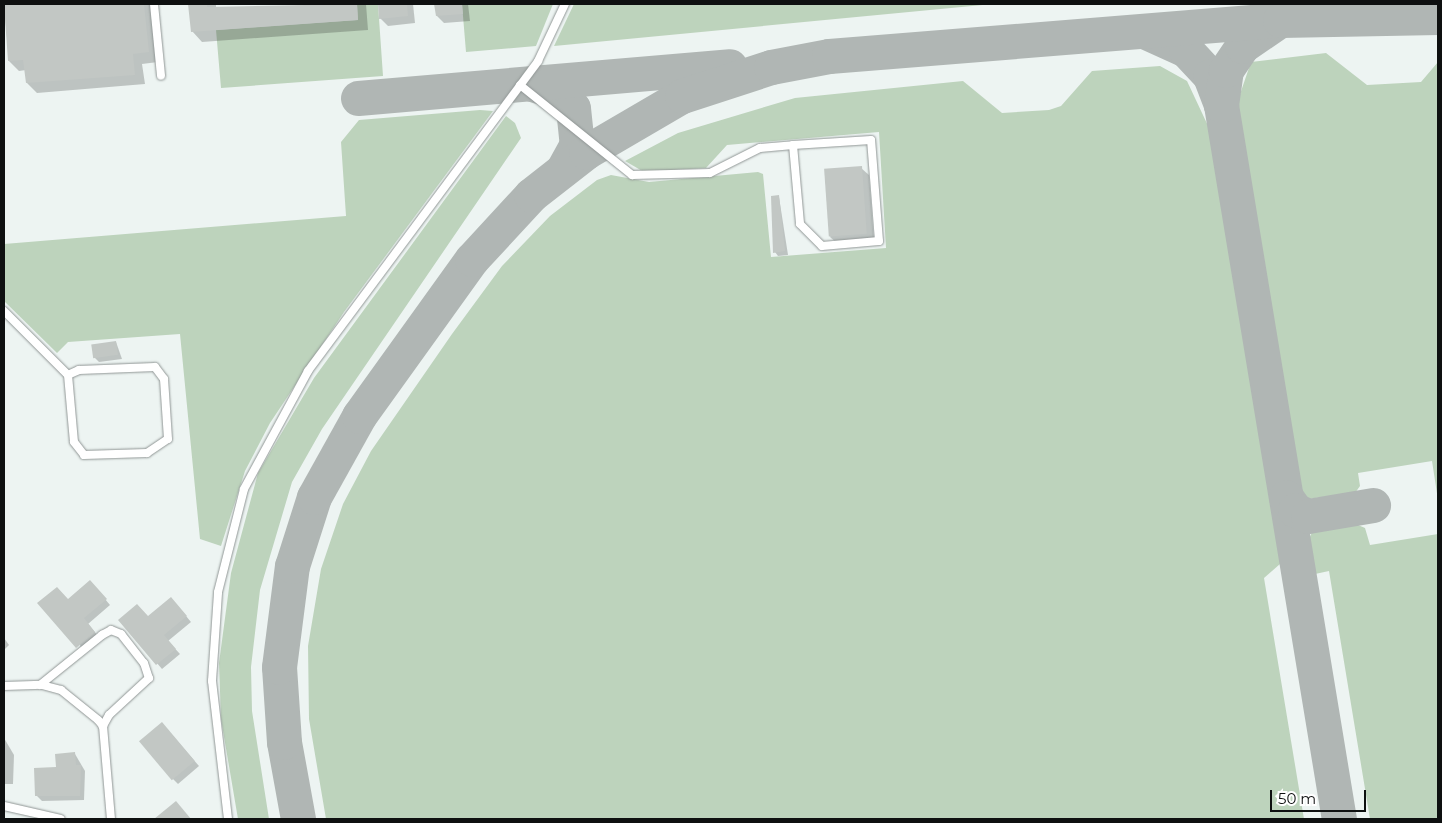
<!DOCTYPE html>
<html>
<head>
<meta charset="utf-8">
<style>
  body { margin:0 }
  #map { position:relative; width:1442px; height:823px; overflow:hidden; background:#edf4f2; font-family:Montserrat,sans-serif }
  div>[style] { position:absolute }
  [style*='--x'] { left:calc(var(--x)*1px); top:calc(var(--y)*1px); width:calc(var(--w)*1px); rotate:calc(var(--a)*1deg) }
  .green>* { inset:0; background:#bdd3bc }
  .shadow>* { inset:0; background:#0003 }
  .taxiway>* { height:35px; margin:-17.5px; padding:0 17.5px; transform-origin:17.5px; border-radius:17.5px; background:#b0b6b4 }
  .building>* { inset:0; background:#c2c7c4; transform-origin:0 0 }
  .roads { filter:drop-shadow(0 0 1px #909695) drop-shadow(0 0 1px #909695) }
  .service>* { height:8px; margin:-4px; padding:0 4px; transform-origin:4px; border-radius:4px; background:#fff }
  span { translate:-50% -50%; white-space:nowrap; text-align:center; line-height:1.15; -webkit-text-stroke:4.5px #fff; paint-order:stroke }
  .frame { position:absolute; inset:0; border:5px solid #0e1010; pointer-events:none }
  .scale { position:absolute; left:1270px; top:790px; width:96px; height:22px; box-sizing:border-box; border:2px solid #0e1010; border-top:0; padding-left:6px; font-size:15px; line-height:18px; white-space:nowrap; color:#0e1010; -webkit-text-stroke:4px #fff; paint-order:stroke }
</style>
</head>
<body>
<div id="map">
  <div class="green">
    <div style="clip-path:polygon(357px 4px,378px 4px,383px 76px,221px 88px,216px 30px,358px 20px)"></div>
    <div style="clip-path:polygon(462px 4px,553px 4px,536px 46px,466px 52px)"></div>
    <div style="clip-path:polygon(574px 4px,993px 4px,554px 46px)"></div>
    <div style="clip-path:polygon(1326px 53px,1367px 85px,1421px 82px,1438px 62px,1438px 500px,1432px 461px,1358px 473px,1360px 486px,1355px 493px,1307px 499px,1298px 485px,1237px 103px,1251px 62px)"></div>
    <div style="clip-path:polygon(1160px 66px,1187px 81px,1210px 130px,1280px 558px,1280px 564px,1264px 578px,1304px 819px,326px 819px,309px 719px,308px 646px,321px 569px,343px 504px,371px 451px,452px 334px,502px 266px,550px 216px,597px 180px,611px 175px,649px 182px,758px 172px,763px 174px,771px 257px,886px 248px,879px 132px,727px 145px,706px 168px,644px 172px,625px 161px,678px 133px,795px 98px,963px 81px,1002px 113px,1049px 110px,1061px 106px,1092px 71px)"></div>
    <div style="clip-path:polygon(480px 110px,493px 111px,344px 312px,270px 423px,245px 471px,221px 546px,200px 539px,180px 334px,68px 342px,57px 353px,4px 301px,4px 244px,346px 216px,341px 142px,359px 120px)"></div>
    <div style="clip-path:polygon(506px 116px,515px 123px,521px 138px,322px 429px,292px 482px,260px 590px,251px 667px,252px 711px,269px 819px,238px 819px,221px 719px,219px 663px,231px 573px,258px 473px,314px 378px)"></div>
    <div style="clip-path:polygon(1358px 525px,1365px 528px,1370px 545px,1438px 534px,1438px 819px,1370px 819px,1329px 571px,1315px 574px,1309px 539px,1313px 530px)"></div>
  </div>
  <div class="shadow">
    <div style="clip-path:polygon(4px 4px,153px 4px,158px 62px,142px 64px,145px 84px,37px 93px,27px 83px,26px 70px,19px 71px,9px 61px)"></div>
    <div style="clip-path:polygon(189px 4px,216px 4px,216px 8px,366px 4px,368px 30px,202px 42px,192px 31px)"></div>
    <div style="clip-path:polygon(379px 4px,413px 4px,415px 23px,388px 26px,380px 18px)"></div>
    <div style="clip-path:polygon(436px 4px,468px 4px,470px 21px,444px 23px,437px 16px)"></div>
    <div style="clip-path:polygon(861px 168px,869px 175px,874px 242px,838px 244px,830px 237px)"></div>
    <div style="clip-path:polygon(779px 197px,788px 255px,778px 256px,775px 252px)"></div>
    <div style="clip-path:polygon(116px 342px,122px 359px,99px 362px,94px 357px)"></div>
    <div style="clip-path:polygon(95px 587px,110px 605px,88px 624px,99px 637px,82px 652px,68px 601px)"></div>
    <div style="clip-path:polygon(176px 604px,191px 622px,168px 641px,180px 654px,162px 669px,120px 620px,149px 618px)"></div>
    <div style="clip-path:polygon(4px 638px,9px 645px,4px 650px)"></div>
    <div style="clip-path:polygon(166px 728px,199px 766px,178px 784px,173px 779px)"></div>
    <div style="clip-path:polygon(4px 738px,14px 755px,13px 784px,4px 784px)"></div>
    <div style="clip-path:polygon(75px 754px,85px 771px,84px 800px,42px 801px,37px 796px,57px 768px)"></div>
  </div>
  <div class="taxiway">
    <div style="--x:1144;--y:31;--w:46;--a:24.3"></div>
    <div style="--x:1186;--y:50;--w:35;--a:47"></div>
    <div style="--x:1210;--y:76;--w:31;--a:69"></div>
    <div style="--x:1221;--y:105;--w:724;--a:80.62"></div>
    <div style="--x:532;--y:84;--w:28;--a:17"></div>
    <div style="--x:559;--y:92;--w:21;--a:49"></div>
    <div style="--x:573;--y:108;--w:36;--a:84"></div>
    <div style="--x:577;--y:144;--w:29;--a:119"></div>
    <div style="--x:358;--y:98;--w:373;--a:-4.9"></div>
    <div style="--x:1221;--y:105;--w:35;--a:-82"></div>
    <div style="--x:1226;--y:70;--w:29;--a:-56"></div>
    <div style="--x:1242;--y:46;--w:46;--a:-34.4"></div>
    <div style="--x:1286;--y:497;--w:16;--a:55"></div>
    <div style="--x:1295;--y:510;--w:14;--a:25"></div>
    <div style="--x:1308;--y:516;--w:66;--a:-9.6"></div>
    <div style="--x:298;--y:819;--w:78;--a:-100.3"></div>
    <div style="--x:284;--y:742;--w:75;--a:-93.8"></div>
    <div style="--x:279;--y:667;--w:102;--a:-82.7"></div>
    <div style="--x:292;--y:566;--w:72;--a:-72.3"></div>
    <div style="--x:314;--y:497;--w:93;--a:-60.9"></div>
    <div style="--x:359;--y:416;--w:193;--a:-54.3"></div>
    <div style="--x:472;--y:259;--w:87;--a:-47.3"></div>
    <div style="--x:531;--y:195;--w:70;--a:-38"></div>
    <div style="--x:586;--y:152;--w:111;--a:-30.3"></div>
    <div style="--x:682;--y:96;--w:94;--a:-18"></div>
    <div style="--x:771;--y:67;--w:59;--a:-10.7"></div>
    <div style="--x:829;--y:56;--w:452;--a:-4.6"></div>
    <div style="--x:1280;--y:20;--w:158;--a:-1.1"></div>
  </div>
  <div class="building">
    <div style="clip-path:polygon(4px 4px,144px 4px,149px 52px,133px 54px,135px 75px,26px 83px,23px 60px,8px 61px)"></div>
    <div style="clip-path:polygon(188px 4px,207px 4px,207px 7px,357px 4px,358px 20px,191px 32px)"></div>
    <div style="clip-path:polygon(378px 4px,407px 4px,408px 16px,379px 19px)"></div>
    <div style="clip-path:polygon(434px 4px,462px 4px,463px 14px,436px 16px)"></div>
    <div style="left:862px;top:166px;width:68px;height:38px;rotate:86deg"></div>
    <div style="clip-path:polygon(779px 195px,785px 251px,773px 253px,771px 196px)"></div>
    <div style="left:116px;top:341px;width:14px;height:25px;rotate:82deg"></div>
    <div style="clip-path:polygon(90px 580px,107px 599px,84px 618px,95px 632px,76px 648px,37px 603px,57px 587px,68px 599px)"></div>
    <div style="clip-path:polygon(171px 597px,187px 616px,164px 635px,176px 649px,156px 665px,118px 620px,137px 604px,148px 616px)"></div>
    <div style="left:162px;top:722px;width:51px;height:30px;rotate:50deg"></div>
    <div style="clip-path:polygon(75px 752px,76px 765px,81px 765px,80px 796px,35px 796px,34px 768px,56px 767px,55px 754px)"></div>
    <div style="clip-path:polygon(176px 801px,191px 819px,154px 819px)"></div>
  </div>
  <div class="roads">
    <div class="service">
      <div style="--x:154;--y:4;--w:72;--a:84.4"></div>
      <div style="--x:520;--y:85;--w:144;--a:38.8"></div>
      <div style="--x:632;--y:175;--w:78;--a:-1.5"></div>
      <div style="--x:710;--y:173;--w:56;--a:-26.6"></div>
      <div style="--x:760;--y:148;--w:33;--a:-5"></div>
      <div style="--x:793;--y:145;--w:79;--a:84.9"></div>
      <div style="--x:800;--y:224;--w:31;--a:45"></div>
      <div style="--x:822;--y:246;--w:57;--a:-5"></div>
      <div style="--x:879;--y:241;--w:101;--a:-94.5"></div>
      <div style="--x:871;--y:140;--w:78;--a:176.3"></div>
      <div style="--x:4;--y:311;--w:91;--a:45"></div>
      <div style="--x:68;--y:375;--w:67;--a:84.9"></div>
      <div style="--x:74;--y:442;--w:16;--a:52"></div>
      <div style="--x:84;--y:455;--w:63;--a:-1.8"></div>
      <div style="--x:147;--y:453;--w:25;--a:-34"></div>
      <div style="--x:168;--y:439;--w:60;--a:-93.8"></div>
      <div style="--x:164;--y:379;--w:15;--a:-127"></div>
      <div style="--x:155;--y:367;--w:76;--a:177.7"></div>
      <div style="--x:79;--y:370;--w:12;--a:156"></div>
      <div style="--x:40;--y:685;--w:80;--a:-38.9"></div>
      <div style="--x:102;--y:635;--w:10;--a:-29"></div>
      <div style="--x:111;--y:630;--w:11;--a:22"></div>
      <div style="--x:121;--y:634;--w:37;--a:52"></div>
      <div style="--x:144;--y:663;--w:16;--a:72"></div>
      <div style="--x:149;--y:678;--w:54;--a:137.2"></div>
      <div style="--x:109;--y:715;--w:13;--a:119"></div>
      <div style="--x:4;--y:686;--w:38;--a:-2"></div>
      <div style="--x:42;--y:685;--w:20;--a:15"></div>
      <div style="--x:61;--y:690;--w:48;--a:39"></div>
      <div style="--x:98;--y:720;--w:8;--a:50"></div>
      <div style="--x:103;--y:726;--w:93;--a:85.1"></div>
      <div style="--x:4;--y:806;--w:58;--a:12.8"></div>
      <div style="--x:228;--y:819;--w:139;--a:-96.6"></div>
      <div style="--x:212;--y:681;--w:89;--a:-86.1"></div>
      <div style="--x:218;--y:592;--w:106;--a:-75.8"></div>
      <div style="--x:244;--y:489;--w:134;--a:-61.5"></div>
      <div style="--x:308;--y:371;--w:386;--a:-53.4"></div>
      <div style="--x:538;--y:61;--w:63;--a:-64.7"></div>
    </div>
  </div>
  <div class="frame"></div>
  <div class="scale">50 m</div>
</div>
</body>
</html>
